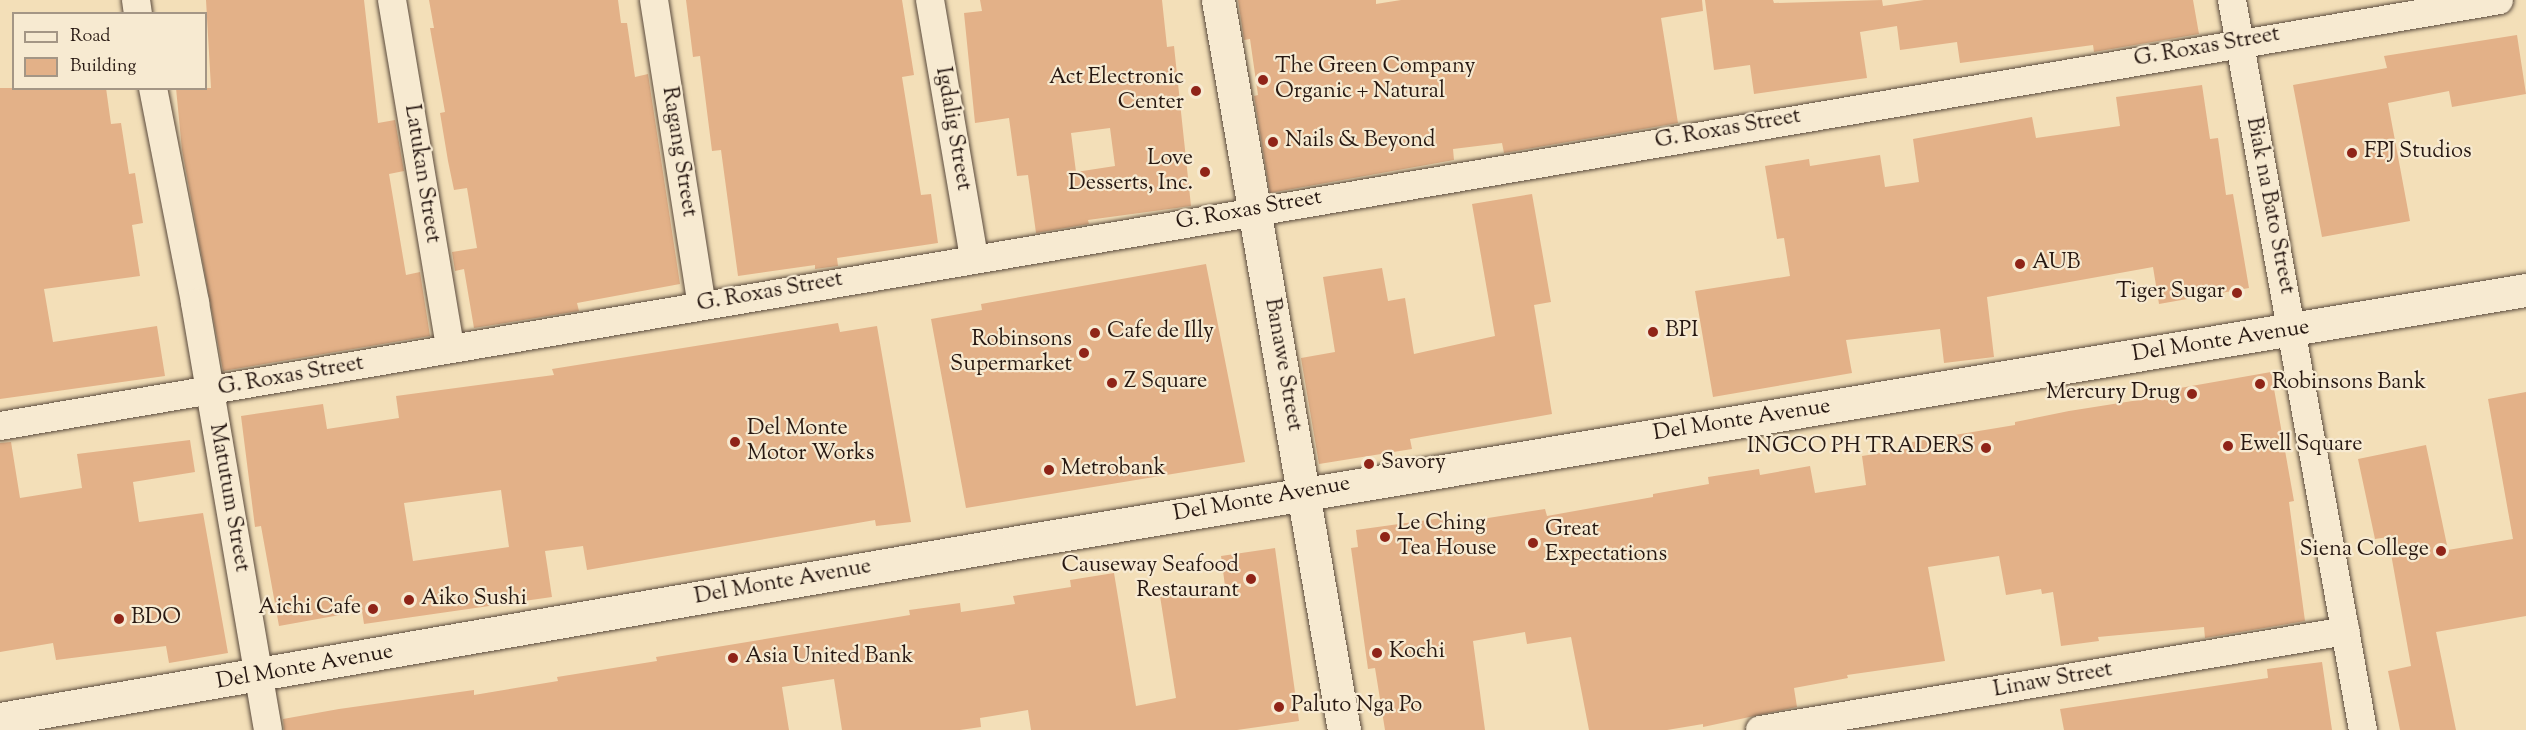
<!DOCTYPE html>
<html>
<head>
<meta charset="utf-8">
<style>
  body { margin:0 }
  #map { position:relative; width:2526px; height:730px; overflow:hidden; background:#f3dfb8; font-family:"Sorts Mill Goudy",serif }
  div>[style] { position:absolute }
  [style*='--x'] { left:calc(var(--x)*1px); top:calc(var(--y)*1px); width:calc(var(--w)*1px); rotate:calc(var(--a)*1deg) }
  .building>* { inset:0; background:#e3b188 }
  .roads { filter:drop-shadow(0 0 2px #5a4a3c) drop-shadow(0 0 2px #5a4a3c) }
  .minor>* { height:28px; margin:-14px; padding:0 14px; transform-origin:14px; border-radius:14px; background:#f7ead1 }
  .secondary>* { height:33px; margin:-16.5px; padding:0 16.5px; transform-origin:16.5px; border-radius:16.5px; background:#f7ead1 }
  .dots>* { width:16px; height:16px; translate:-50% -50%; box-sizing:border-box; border:3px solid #f7ead1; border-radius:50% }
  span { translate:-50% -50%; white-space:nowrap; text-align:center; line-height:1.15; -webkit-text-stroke:4.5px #f7ead1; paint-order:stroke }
  .street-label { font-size:22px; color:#271812 }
  .poi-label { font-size:22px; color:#271812 }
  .left { translate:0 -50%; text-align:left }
  .right { translate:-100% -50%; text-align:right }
  .legend { position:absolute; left:12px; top:12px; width:195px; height:78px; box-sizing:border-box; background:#f7ead1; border:2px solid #a49685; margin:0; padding:8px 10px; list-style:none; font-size:18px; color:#271812 }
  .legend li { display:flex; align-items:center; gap:12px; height:30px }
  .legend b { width:30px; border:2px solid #a49685 }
</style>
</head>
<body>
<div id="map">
  <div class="building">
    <div style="clip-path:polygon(206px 0,364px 0,378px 123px,395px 120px,404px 171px,389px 174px,406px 275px,420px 272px,430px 336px,223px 371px,182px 150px,176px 88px,211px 88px)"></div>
    <div style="clip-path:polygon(429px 0,618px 0,621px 23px,627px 23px,635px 77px,648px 74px,680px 284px,577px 303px,579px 311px,474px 328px,464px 269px,455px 271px,452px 252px,477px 248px,467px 188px,454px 190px,448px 161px,440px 113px,445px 112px,430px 28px,434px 28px)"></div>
    <div style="clip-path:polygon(686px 0,902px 0,914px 75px,902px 77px,921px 195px,931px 194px,938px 243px,837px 258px,838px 266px,815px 269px,815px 265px,738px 276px,721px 150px,712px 151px,700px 56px,693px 57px)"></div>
    <div style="clip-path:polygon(evenodd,980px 0,1162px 0,1167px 47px,1174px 46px,1191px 206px,1088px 220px,1089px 224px,1036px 233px,1028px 175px,1017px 176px,1009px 118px,975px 123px,964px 13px,982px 11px,980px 0,1110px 128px,1115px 166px,1076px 172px,1071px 133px,1110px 128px)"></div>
    <div style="clip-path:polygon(1238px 0,1376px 0,1376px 4px,1401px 0,1702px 0,1703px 11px,1661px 18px,1678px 123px,1504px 153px,1502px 143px,1453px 149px,1454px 160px,1270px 193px,1254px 96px,1258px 95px,1250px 39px,1244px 40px)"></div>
    <div style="clip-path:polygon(1705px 0,1773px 0,1774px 3px,1882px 0,1883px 6px,1924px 0,2193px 0,2199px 34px,2094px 52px,2093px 45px,1960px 63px,1957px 42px,1900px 50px,1897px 26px,1860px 32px,1867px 78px,1754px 94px,1750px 65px,1714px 70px)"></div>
    <div style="clip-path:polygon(2517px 35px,2526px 94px,2452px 107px,2449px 91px,2388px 103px,2410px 221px,2322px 237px,2293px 85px,2387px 68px,2384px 56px)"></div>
    <div style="clip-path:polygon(2202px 85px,2210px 139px,2218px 138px,2226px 195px,2233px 194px,2249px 288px,2159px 304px,2153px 267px,1987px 297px,1994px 357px,1944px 363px,1940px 329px,1846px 340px,1852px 373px,1713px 397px,1695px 291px,1790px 276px,1784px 238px,1777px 239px,1765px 166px,1809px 159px,1810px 166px,1880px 155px,1885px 187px,1919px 182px,1913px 139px,2032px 117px,2036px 138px,2120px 126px,2116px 97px)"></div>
    <div style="clip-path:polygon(0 88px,106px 88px,111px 124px,121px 123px,129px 174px,135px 173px,143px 223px,132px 225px,140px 276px,44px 289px,53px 342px,157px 326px,165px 376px,0 399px)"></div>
    <div style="clip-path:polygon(1532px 194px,1551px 302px,1534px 305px,1552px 414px,1410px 439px,1412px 449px,1319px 464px,1301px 358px,1335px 352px,1323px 277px,1382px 268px,1388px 301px,1405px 298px,1414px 354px,1495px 336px,1472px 204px)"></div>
    <div style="clip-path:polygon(1206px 264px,1245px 462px,966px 508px,931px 319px,982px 310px,981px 304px)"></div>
    <div style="clip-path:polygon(evenodd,838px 323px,840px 332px,877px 326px,911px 522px,876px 526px,875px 520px,587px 570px,583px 546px,545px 551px,552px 597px,364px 624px,362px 611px,279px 626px,261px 526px,255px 527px,241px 416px,323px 404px,327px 429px,399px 418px,396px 396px,554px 375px,552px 369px,838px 323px,501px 490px,509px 547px,413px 561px,404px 503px,501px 490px)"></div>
    <div style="clip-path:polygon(2271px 372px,2294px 501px,2289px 502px,2305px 621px,2205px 638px,2204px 627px,2098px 637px,2099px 641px,2061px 646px,2053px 592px,2042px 594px,2041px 589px,2006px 595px,1999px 556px,1928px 567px,1945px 661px,1847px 675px,1848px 678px,1794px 688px,1797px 707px,1703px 727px,1703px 724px,1667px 730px,1589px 730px,1571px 637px,1527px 644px,1525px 632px,1473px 641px,1485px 730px,1385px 730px,1375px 668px,1368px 669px,1351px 548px,1358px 547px,1356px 530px,1449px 517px,1450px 524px,1545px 509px,1547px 516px,1653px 497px,1653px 494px,1709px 484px,1708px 477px,1759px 469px,1760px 475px,1810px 466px,1815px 493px,1866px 485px,1862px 456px,1913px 448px,1912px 442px,2015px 425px,2015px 422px,2069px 411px,2164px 396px,2163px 391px)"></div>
    <div style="clip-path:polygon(2526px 392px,2526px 616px,2436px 632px,2456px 730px,2400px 730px,2388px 671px,2411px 666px,2388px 537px,2375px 539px,2358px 459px,2426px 445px,2448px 550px,2513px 539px,2488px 399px)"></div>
    <div style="clip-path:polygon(190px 440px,195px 472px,133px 482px,139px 522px,203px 513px,228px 653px,169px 663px,166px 646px,56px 660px,53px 643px,0 652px,0 443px,11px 442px,20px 498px,82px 488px,77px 454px)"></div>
    <div style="clip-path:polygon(1275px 548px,1299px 721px,1237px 730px,1031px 730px,1028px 710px,980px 718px,981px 727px,960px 730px,842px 730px,834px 679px,782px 687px,789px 730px,284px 730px,283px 719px,339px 709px,474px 690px,474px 695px,558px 681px,557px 677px,657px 661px,656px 657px,910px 615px,909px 610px,960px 603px,961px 612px,1015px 604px,1013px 596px,1071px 587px,1070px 580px,1114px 573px,1136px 706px,1176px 698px,1160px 596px,1225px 586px,1221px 556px)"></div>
    <div style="clip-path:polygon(2322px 662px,2332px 730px,2064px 730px,2060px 709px,2268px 678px,2267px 669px)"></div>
  </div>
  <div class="roads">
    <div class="minor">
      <div style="--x:136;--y:0;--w:14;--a:82"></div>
      <div style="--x:392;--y:0;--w:353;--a:80.5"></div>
      <div style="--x:654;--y:0;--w:309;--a:81.1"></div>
      <div style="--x:930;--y:0;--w:262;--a:80.3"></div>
      <div style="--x:2232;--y:0;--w:742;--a:79.83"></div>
      <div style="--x:153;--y:88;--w:219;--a:78.9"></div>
      <div style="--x:195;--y:303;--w:433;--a:80.3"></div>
      <div style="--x:0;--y:426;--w:2535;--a:-9.67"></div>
      <div style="--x:1760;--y:730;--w:594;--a:-9.59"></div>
    </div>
    <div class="secondary">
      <div style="--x:1218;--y:0;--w:741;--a:80.21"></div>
      <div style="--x:0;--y:719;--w:1033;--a:-9.86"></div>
      <div style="--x:1018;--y:542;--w:1529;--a:-9.49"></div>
    </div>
  </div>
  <div class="dots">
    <div style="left:1263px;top:80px;background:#8f2418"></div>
    <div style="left:1196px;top:91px;background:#8f2418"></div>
    <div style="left:1273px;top:142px;background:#8f2418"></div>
    <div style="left:2352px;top:153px;background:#8f2418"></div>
    <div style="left:1205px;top:172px;background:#8f2418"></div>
    <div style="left:2020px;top:264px;background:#8f2418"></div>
    <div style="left:2237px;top:293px;background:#8f2418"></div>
    <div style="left:1653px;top:332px;background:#8f2418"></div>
    <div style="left:1095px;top:333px;background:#8f2418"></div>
    <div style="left:1084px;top:353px;background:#8f2418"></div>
    <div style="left:1112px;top:383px;background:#8f2418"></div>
    <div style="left:2260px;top:384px;background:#8f2418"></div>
    <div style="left:2192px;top:394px;background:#8f2418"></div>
    <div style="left:735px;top:442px;background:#8f2418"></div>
    <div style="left:2228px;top:446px;background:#8f2418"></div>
    <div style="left:1986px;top:448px;background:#8f2418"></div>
    <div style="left:1369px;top:464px;background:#8f2418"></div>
    <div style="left:1049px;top:470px;background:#8f2418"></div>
    <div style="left:1385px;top:537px;background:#8f2418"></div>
    <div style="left:1533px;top:543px;background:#8f2418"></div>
    <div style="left:2441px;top:551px;background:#8f2418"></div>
    <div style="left:1251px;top:579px;background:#8f2418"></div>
    <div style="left:409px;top:600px;background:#8f2418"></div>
    <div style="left:373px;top:609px;background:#8f2418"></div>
    <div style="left:119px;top:619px;background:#8f2418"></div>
    <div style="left:1377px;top:653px;background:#8f2418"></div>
    <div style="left:733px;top:658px;background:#8f2418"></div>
    <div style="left:1279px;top:707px;background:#8f2418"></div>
  </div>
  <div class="street-label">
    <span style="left:2207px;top:48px;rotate:-10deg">G. Roxas Street</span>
    <span style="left:952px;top:129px;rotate:80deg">Igdalig Street</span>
    <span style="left:1728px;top:130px;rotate:-10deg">G. Roxas Street</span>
    <span style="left:678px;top:152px;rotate:81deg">Ragang Street</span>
    <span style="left:421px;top:174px;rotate:81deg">Latukan Street</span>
    <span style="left:2269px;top:206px;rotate:79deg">Biak na Bato Street</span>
    <span style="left:1249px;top:211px;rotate:-10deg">G. Roxas Street</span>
    <span style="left:770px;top:293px;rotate:-10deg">G. Roxas Street</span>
    <span style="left:2221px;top:342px;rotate:-9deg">Del Monte Avenue</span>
    <span style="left:1282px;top:365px;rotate:80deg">Banawe Street</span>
    <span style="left:291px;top:377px;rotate:-10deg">G. Roxas Street</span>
    <span style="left:1742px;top:421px;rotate:-9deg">Del Monte Avenue</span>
    <span style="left:228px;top:498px;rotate:80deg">Matutum Street</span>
    <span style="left:1262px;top:500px;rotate:-10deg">Del Monte Avenue</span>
    <span style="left:783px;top:583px;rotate:-10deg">Del Monte Avenue</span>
    <span style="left:305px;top:668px;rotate:-10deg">Del Monte Avenue</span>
    <span style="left:2053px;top:681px;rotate:-10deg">Linaw Street</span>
  </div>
  <div class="poi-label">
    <span class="left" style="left:1275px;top:80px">The Green Company<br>Organic + Natural</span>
    <span class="right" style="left:1184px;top:91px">Act Electronic<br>Center</span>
    <span class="left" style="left:1285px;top:142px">Nails &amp; Beyond</span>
    <span class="left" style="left:2364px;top:153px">FPJ Studios</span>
    <span class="right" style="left:1193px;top:172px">Love<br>Desserts, Inc.</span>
    <span class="left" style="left:2032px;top:264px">AUB</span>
    <span class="right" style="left:2225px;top:293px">Tiger Sugar</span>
    <span class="left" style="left:1665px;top:332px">BPI</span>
    <span class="left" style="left:1107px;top:333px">Cafe de Illy</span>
    <span class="right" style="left:1072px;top:353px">Robinsons<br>Supermarket</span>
    <span class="left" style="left:1124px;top:383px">Z Square</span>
    <span class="left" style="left:2272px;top:384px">Robinsons Bank</span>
    <span class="right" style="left:2180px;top:394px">Mercury Drug</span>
    <span class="left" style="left:747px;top:442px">Del Monte<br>Motor Works</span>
    <span class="left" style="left:2240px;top:446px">Ewell Square</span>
    <span class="right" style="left:1974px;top:448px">INGCO PH TRADERS</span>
    <span class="left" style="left:1381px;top:464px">Savory</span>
    <span class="left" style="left:1061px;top:470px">Metrobank</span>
    <span class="left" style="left:1397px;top:537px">Le Ching<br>Tea House</span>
    <span class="left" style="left:1545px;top:543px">Great<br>Expectations</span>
    <span class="right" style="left:2429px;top:551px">Siena College</span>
    <span class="right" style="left:1239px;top:579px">Causeway Seafood<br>Restaurant</span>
    <span class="left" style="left:421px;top:600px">Aiko Sushi</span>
    <span class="right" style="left:361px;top:609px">Aichi Cafe</span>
    <span class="left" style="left:131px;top:619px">BDO</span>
    <span class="left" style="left:1389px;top:653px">Kochi</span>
    <span class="left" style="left:745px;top:658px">Asia United Bank</span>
    <span class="left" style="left:1291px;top:707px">Paluto Nga Po</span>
  </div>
  <ul class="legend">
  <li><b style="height:8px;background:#f7ead1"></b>Road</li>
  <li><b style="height:16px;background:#e3b188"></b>Building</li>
  </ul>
</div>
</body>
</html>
